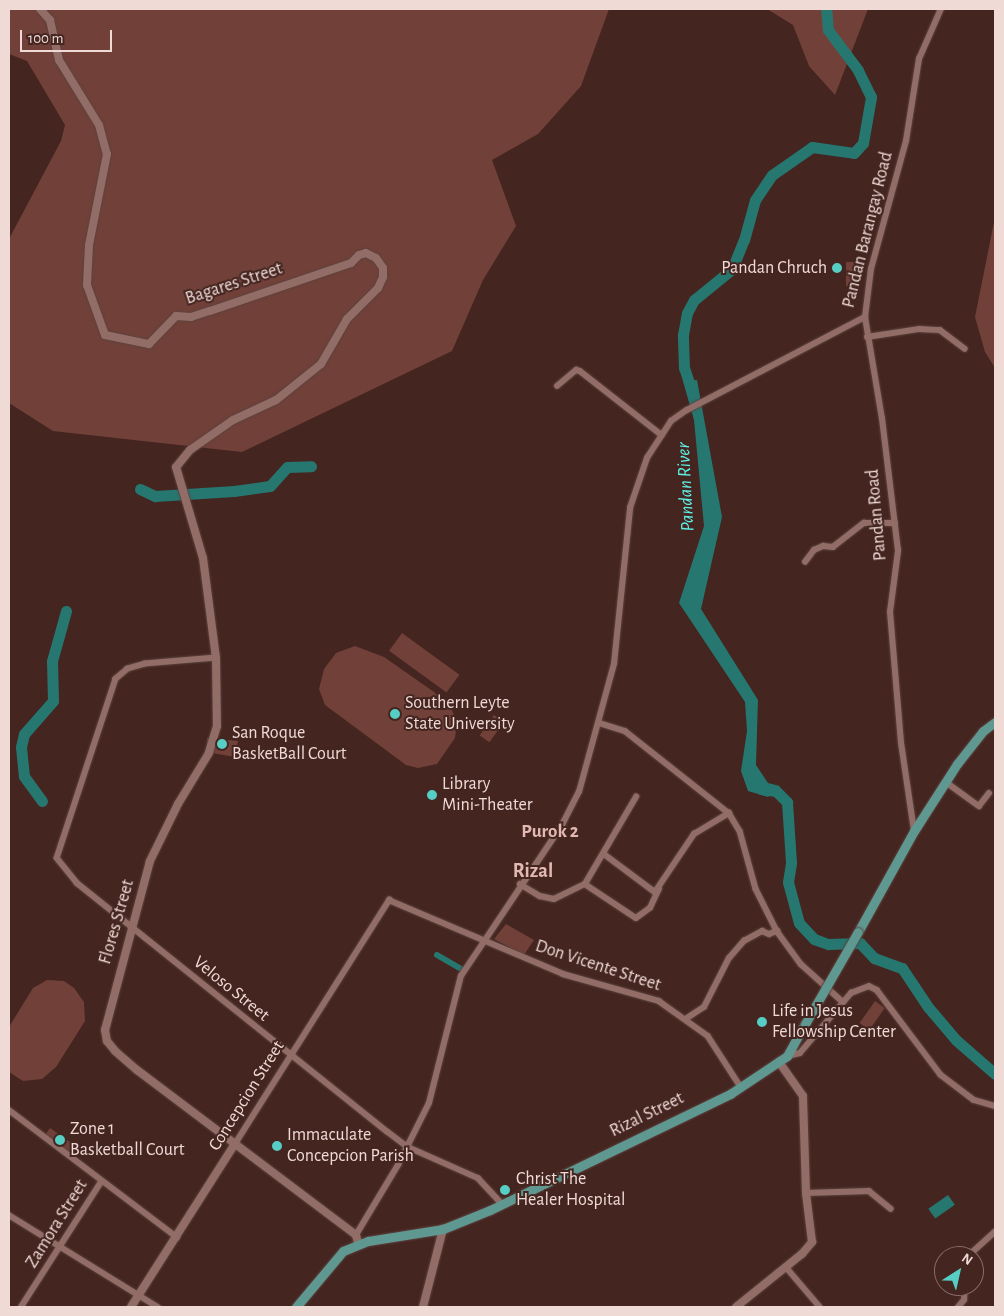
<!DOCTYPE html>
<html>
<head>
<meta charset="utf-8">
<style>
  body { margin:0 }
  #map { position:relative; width:1004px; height:1316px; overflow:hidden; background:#442520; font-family:"Alegreya Sans",sans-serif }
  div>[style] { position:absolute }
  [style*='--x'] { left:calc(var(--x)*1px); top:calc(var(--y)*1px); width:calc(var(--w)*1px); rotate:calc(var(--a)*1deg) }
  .green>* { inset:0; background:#714139; transform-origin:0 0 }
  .water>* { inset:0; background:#267770; transform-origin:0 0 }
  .canal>* { height:6px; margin:-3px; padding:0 3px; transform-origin:3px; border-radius:3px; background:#267770 }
  .river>* { height:11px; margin:-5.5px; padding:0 5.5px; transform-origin:5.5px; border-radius:5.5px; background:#267770 }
  .roads { filter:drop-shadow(0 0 1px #5c423e) drop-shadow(0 0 1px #5c423e) }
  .minor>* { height:5.5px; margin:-2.75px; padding:0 2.75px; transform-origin:2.75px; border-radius:2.75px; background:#926d67 }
  .tertiary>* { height:8px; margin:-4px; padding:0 4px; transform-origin:4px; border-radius:4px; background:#926d67 }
  .primary>* { height:9px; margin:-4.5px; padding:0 4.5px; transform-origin:4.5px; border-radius:4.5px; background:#5e9890 }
  .bridges { filter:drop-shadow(0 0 1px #5c423e) drop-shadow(0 0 1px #5c423e) }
  .primary-bridge>* { height:9px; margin:-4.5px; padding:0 4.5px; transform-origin:4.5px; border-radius:4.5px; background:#5e9890 }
  .dots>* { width:14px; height:14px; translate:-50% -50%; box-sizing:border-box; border:2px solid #442520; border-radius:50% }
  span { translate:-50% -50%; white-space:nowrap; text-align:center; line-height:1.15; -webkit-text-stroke:4px #442520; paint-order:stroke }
  .street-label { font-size:18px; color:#efdad6 }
  .poi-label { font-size:18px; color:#efdad6 }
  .right { translate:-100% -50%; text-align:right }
  .left { translate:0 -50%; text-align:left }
  .water-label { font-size:19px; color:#5df1e5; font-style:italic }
  .neighbourhood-label { font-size:19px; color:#e2b9b2; font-weight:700 }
  .quarter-label { font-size:20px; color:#e2b9b2; font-weight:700 }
  .frame { position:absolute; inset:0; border:10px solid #efdad6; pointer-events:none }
  .north { position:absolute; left:934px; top:1246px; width:50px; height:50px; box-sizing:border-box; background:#442520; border:1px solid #886d69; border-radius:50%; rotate:35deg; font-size:14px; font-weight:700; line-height:20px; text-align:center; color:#efdad6 }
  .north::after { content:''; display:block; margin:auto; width:18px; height:22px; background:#56cec3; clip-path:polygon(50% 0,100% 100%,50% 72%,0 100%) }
  .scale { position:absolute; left:20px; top:30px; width:92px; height:22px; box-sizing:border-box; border:2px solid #efdad6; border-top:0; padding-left:6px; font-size:15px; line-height:18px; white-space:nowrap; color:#efdad6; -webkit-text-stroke:4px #442520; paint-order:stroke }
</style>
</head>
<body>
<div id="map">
  <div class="green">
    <div style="clip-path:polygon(9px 9px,609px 9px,581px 86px,538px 134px,492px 160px,516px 226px,483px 280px,452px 351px,242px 452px,53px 431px,9px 403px,9px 239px,61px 141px,65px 125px,27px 61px,9px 54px)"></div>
    <div style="clip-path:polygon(767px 9px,868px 9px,835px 95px,809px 66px,793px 25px)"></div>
    <div style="clip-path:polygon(995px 217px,995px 368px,985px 352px,975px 317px)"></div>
    <div style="left:846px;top:262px;width:15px;height:24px"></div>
    <div style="left:402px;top:633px;width:71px;height:22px;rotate:36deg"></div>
    <div style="clip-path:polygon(355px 646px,384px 657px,434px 692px,452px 710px,457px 723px,455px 738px,437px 764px,418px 768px,406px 765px,325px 705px,319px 689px,324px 669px,336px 653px)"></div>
    <div style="left:494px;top:715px;width:12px;height:25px;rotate:35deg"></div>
    <div style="clip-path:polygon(207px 738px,238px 741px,235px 757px,206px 752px)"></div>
    <div style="clip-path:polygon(506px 924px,534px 940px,524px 955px,494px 939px)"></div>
    <div style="clip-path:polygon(47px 980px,64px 981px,74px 988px,84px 1002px,85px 1021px,56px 1067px,42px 1079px,23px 1081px,9px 1072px,9px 1027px,33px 988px)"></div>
    <div style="left:875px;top:1001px;width:12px;height:27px;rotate:35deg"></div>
    <div style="left:50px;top:1128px;width:32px;height:8px;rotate:35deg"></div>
  </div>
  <div class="water">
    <div style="clip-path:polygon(697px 380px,722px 517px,701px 609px,758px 700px,756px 765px,768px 783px,780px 786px,768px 797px,748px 791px,741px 771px,747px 731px,745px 702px,679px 603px,704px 526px,694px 420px,683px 381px)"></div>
    <div style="left:948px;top:1195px;width:12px;height:24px;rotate:55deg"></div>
  </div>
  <div class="canal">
    <div style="--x:437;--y:955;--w:30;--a:30"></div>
  </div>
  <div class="river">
    <div style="--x:693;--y:395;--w:28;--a:-108"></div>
    <div style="--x:684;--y:368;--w:33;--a:-92"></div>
    <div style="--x:683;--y:335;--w:22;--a:-80"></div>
    <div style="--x:687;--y:313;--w:15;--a:-62"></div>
    <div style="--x:694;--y:300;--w:49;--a:-39.2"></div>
    <div style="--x:732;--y:269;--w:31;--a:-68"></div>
    <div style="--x:744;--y:240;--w:41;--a:-74.6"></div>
    <div style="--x:755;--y:200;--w:30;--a:-56"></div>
    <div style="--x:772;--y:175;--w:49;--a:-35"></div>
    <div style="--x:812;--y:147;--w:42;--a:8.1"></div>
    <div style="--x:854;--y:153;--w:13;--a:-48"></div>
    <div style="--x:863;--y:143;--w:47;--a:-80.1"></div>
    <div style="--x:871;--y:97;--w:30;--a:-116"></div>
    <div style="--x:858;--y:70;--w:50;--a:-126.9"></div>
    <div style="--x:828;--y:30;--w:21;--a:-95"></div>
    <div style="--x:140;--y:489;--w:17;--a:25"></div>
    <div style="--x:155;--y:496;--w:79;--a:-3.6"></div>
    <div style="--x:234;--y:491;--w:36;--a:-8"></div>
    <div style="--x:270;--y:486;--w:25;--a:-48"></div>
    <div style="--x:287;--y:467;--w:24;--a:-2"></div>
    <div style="--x:761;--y:789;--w:15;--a:8"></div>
    <div style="--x:776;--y:791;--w:16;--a:45"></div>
    <div style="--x:787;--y:802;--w:61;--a:86.2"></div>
    <div style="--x:791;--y:863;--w:19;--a:99"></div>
    <div style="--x:788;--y:882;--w:42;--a:75"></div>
    <div style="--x:799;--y:923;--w:22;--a:47"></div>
    <div style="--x:814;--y:939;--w:15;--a:20"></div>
    <div style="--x:828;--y:944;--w:32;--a:-2"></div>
    <div style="--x:860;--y:943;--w:21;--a:47"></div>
    <div style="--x:874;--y:958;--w:30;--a:20"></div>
    <div style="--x:902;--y:968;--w:47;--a:56.3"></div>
    <div style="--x:928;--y:1007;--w:43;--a:49.7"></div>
    <div style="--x:956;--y:1040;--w:52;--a:41.1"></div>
    <div style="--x:42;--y:801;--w:31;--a:-126"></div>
    <div style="--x:24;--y:776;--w:29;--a:-96"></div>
    <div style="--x:21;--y:747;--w:13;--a:-77"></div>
    <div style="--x:24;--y:734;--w:44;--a:-48.7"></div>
    <div style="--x:53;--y:701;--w:40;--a:-91.4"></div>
    <div style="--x:52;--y:661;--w:52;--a:-74.4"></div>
  </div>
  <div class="roads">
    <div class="minor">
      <div style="--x:867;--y:337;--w:53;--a:-8.7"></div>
      <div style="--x:919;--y:329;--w:21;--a:3"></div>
      <div style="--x:940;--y:330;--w:31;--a:37"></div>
      <div style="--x:557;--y:386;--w:25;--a:-40"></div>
      <div style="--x:576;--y:370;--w:4;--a:14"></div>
      <div style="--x:580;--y:371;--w:104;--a:38"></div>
      <div style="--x:805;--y:562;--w:15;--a:-53"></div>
      <div style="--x:814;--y:550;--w:10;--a:-24"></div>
      <div style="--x:823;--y:546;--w:10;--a:6"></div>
      <div style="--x:833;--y:547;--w:39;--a:-38"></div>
      <div style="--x:864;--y:523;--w:31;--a:0"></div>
      <div style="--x:216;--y:658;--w:71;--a:175.2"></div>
      <div style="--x:145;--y:664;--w:18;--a:164"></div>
      <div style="--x:128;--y:669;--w:16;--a:140"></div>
      <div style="--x:116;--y:679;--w:188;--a:108.2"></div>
      <div style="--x:57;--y:858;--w:32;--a:51"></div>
      <div style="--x:77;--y:883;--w:398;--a:38.7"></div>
      <div style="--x:388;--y:1132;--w:25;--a:37"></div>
      <div style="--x:408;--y:1147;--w:77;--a:23.9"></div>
      <div style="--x:478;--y:1178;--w:35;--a:47"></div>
      <div style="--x:599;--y:723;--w:27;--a:17"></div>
      <div style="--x:625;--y:731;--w:132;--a:38.3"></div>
      <div style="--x:946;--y:782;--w:41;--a:36"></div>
      <div style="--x:979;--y:806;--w:16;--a:-52"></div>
      <div style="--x:914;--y:831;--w:89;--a:-98.4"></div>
      <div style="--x:901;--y:743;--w:131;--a:-94.8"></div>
      <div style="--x:890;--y:612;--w:62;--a:-82.5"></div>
      <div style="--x:898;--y:551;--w:133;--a:-96.9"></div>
      <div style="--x:882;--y:419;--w:103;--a:-99.5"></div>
      <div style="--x:865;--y:317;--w:48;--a:-82.9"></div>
      <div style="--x:871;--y:269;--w:133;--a:-74.7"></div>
      <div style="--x:906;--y:141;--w:83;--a:-81"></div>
      <div style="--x:919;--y:59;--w:55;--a:-66.3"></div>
      <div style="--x:604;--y:854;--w:64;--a:36.7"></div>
      <div style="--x:655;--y:892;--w:70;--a:-56.1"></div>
      <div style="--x:694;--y:834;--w:41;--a:-31"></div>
      <div style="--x:729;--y:813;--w:21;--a:59"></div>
      <div style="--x:740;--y:831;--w:60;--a:74.6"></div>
      <div style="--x:756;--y:889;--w:47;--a:63.4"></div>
      <div style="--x:777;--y:931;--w:41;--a:54"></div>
      <div style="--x:801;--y:964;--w:57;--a:42.1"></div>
      <div style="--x:520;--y:884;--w:23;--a:31"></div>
      <div style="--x:540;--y:896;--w:14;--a:12"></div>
      <div style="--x:554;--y:899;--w:34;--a:-26"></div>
      <div style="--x:585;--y:884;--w:101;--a:-59.6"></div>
      <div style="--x:585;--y:884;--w:61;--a:33.7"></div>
      <div style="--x:636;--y:918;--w:17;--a:-36"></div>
      <div style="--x:650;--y:908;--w:21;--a:-65"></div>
      <div style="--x:687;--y:1018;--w:20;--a:-33"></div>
      <div style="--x:704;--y:1007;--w:55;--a:-63"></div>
      <div style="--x:729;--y:958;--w:23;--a:-49"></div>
      <div style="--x:744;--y:941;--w:21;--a:-29"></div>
      <div style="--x:762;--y:931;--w:8;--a:23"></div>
      <div style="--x:769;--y:934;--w:9;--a:-21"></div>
      <div style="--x:787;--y:1056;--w:13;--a:-13"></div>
      <div style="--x:800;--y:1053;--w:79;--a:-49.6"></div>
      <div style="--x:851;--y:993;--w:19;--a:-21"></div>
      <div style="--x:869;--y:986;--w:9;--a:27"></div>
      <div style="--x:877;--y:990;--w:106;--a:53"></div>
      <div style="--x:941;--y:1075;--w:41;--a:37.1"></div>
      <div style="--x:974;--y:1100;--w:22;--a:16"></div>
      <div style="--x:9;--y:1110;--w:211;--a:37.1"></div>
      <div style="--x:235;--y:1144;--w:289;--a:-57.7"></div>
      <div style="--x:389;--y:900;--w:189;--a:23"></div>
      <div style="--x:563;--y:974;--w:100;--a:15.7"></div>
      <div style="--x:659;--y:1001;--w:60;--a:35.5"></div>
      <div style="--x:708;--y:1036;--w:61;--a:57.1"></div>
      <div style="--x:806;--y:1193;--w:63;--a:-1.8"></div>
      <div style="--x:869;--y:1191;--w:28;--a:39"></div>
      <div style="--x:9;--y:1215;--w:175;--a:31.7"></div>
      <div style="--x:356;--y:1235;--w:82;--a:-59"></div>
      <div style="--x:398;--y:1165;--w:69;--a:-63.4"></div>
      <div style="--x:429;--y:1103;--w:131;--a:-75.9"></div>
      <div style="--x:461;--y:976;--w:182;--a:-56.2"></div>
      <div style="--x:562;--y:825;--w:37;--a:-63"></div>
      <div style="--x:579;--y:792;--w:133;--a:-74.7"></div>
      <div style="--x:614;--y:664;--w:157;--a:-84.1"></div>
      <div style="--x:630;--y:508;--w:53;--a:-71.2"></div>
      <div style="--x:647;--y:458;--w:44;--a:-57"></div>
      <div style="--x:671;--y:421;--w:19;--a:-35"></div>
      <div style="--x:687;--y:410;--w:201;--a:-27.6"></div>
      <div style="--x:968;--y:1256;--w:36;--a:-42"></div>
      <div style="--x:786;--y:1267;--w:52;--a:49.6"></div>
      <div style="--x:21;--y:1307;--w:148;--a:-57.4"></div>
      <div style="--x:958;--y:1307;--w:9;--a:-49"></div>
      <div style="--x:964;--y:1300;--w:14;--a:-86"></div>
    </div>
    <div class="tertiary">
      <div style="--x:40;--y:9;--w:15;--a:48"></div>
      <div style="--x:50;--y:20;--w:41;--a:77.3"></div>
      <div style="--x:59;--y:60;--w:76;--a:58.4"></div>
      <div style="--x:99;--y:125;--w:30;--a:75"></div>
      <div style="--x:107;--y:154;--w:93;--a:101.2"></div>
      <div style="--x:89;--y:245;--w:40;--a:92.9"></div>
      <div style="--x:87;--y:285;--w:53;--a:70.2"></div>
      <div style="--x:105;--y:335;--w:45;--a:11.6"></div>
      <div style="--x:149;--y:344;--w:39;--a:-46"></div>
      <div style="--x:176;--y:316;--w:15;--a:4"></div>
      <div style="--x:191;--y:317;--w:20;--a:-18"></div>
      <div style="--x:210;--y:311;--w:149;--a:-18.8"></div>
      <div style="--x:351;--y:263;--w:11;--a:-45"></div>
      <div style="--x:359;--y:255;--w:7;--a:-16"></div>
      <div style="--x:366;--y:253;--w:11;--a:27"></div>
      <div style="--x:376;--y:258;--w:12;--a:55"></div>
      <div style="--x:383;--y:268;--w:9;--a:90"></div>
      <div style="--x:383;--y:277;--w:12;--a:114"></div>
      <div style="--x:378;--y:288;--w:44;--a:135"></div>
      <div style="--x:347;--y:319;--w:52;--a:120"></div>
      <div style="--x:321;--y:364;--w:58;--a:141.3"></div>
      <div style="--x:276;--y:400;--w:47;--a:155.1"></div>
      <div style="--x:233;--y:420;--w:52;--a:145.1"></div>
      <div style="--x:190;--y:450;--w:22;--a:129"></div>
      <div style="--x:176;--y:467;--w:95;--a:73.5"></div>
      <div style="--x:203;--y:558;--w:101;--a:82.6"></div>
      <div style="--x:216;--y:658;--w:68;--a:89.2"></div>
      <div style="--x:217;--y:726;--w:28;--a:107"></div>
      <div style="--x:209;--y:753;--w:60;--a:121.3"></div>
      <div style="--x:178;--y:804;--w:64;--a:116.2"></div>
      <div style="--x:150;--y:861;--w:175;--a:104.9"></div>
      <div style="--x:105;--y:1030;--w:11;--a:80"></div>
      <div style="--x:107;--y:1041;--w:13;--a:51"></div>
      <div style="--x:115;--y:1051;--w:29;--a:41"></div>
      <div style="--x:137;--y:1070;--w:274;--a:37"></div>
      <div style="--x:356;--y:1235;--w:8;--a:76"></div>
      <div style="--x:131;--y:1307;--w:193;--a:-57.5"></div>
      <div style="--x:423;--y:1307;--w:81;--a:-75.6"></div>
      <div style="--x:736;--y:1307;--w:85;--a:-38.8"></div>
      <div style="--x:802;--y:1254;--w:16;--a:-50"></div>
      <div style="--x:812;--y:1242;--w:49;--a:-97"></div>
      <div style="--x:806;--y:1193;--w:97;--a:-91.8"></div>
      <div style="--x:803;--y:1096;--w:42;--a:-125.2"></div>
    </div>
    <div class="primary">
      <div style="--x:858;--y:932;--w:115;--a:-61"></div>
      <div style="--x:914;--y:831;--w:80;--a:-57.3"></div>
      <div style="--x:957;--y:764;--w:42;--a:-51.8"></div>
      <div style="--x:983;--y:731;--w:15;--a:-37"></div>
      <div style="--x:296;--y:1307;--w:73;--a:-50"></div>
      <div style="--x:343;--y:1251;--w:27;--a:-22"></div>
      <div style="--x:368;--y:1241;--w:76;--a:-9.1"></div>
      <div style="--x:443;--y:1229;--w:51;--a:-22"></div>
      <div style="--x:490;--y:1210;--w:267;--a:-25.8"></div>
      <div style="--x:730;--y:1094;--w:69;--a:-33.7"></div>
      <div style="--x:787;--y:1056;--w:37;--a:-61"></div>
    </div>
  </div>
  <div class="bridges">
    <div class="primary-bridge">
      <div style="--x:805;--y:1024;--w:106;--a:-60.1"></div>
    </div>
  </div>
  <div class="dots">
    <div style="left:837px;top:268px;background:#56cec3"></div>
    <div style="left:395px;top:714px;background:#56cec3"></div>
    <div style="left:222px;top:744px;background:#56cec3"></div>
    <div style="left:432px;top:795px;background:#56cec3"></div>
    <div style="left:762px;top:1022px;background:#56cec3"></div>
    <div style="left:60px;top:1140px;background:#56cec3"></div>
    <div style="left:277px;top:1146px;background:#56cec3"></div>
    <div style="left:505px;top:1190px;background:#56cec3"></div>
  </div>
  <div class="street-label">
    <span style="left:868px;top:230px;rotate:-76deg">Pandan Barangay Road</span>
    <span style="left:234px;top:284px;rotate:-18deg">Bagares Street</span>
    <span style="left:877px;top:515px;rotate:-95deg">Pandan Road</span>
    <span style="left:117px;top:922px;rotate:-74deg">Flores Street</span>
    <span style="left:598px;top:966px;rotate:18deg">Don Vicente Street</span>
    <span style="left:231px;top:989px;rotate:39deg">Veloso Street</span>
    <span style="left:247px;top:1096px;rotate:-58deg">Concepcion Street</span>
    <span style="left:647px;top:1115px;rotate:-26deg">Rizal Street</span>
    <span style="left:57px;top:1224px;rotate:-58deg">Zamora Street</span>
  </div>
  <div class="poi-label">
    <span class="right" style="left:827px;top:268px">Pandan Chruch</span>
    <span class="left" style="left:405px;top:714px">Southern Leyte<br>State University</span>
    <span class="left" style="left:232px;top:744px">San Roque<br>BasketBall Court</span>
    <span class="left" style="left:442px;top:795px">Library<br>Mini-Theater</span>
    <span class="left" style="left:772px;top:1022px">Life in Jesus<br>Fellowship Center</span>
    <span class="left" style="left:70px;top:1140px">Zone 1<br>Basketball Court</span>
    <span class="left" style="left:287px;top:1146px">Immaculate<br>Concepcion Parish</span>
    <span class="left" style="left:516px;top:1190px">Christ The<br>Healer Hospital</span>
  </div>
  <div class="water-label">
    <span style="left:686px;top:487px;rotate:-93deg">Pandan River</span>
  </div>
  <div class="neighbourhood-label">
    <span style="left:550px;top:832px">Purok 2</span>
  </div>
  <div class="quarter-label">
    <span style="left:533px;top:871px">Rizal</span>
  </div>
  <div class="frame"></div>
  <div class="north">N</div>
  <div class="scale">100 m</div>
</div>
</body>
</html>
